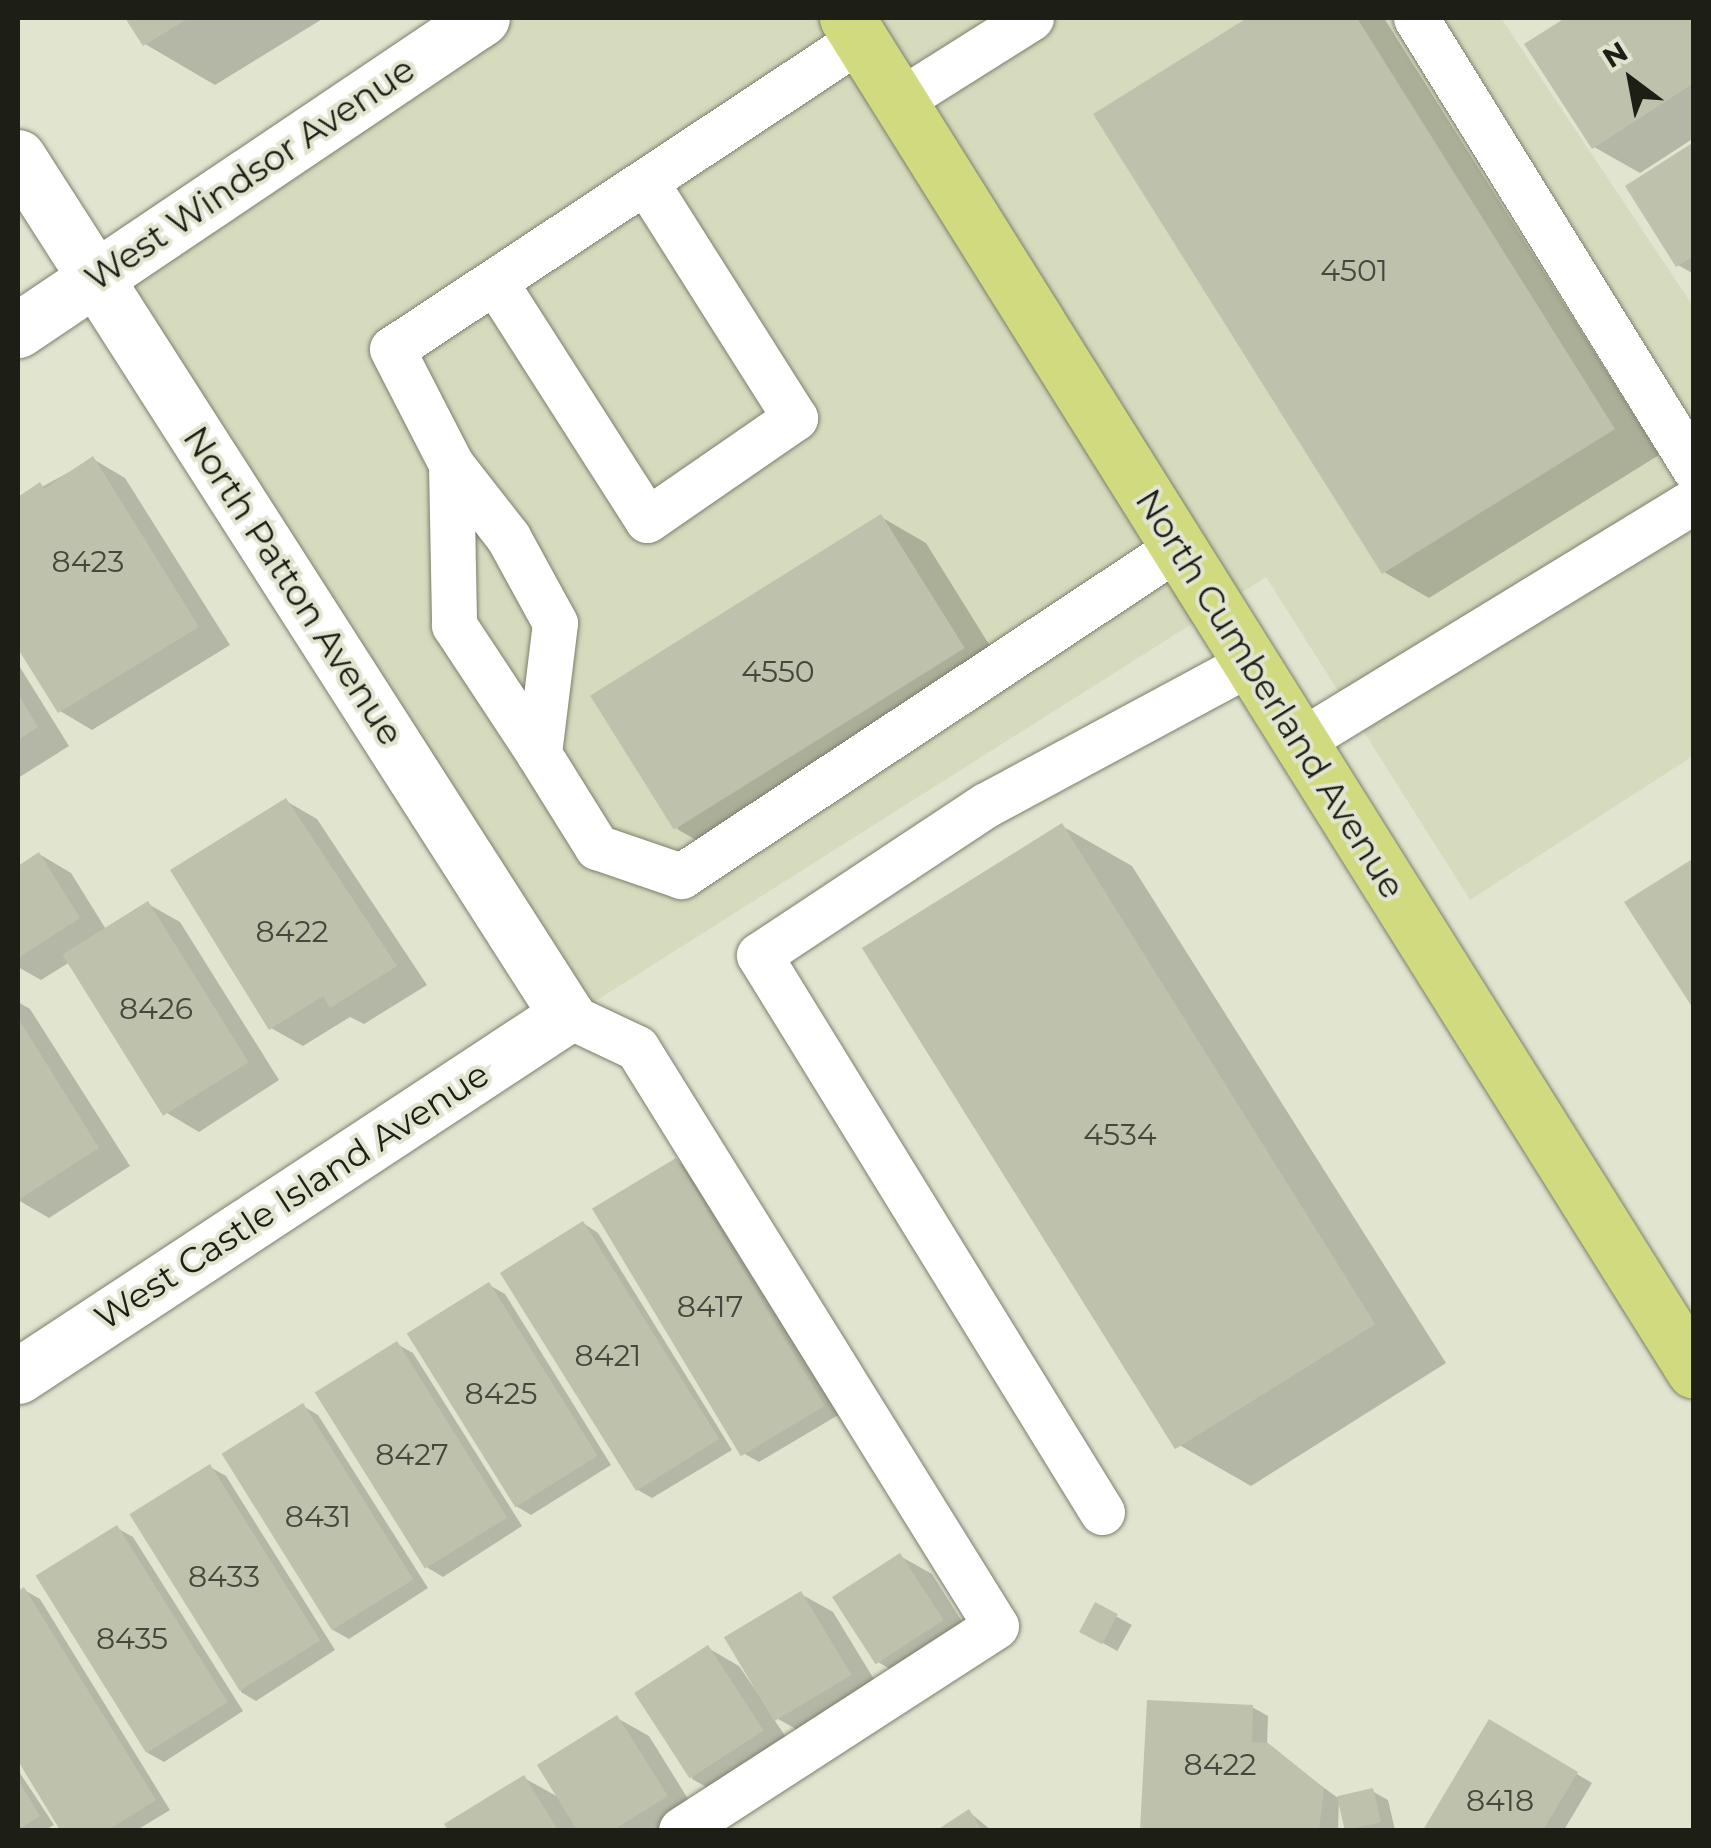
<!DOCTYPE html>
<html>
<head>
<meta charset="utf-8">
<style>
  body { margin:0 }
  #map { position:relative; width:1711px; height:1848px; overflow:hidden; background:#e1e5d0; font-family:Montserrat,sans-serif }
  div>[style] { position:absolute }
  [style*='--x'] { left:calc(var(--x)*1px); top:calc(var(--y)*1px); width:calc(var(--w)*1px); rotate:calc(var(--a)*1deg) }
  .built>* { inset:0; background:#d6dbbe }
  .shadow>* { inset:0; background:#0003; transform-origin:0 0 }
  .building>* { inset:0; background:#bec2ad; transform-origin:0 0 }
  .roads { filter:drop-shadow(0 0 2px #7b7f6b) drop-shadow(0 0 2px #7b7f6b) }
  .service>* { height:45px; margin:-22.5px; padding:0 22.5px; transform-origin:22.5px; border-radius:22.5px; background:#fff }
  .minor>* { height:55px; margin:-27.5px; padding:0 27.5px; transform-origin:27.5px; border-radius:27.5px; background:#fff }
  .primary>* { height:55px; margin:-27.5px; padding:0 27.5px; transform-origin:27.5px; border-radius:27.5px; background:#d1da7e }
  span { translate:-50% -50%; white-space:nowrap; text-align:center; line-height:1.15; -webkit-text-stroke:8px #e1e5d0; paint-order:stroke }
  .number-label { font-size:30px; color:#45483c }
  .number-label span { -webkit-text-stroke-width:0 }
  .street-label { font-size:35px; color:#1d1f17 }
  .frame { position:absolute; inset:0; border:20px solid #1d1f17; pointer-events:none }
  .north { position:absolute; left:1581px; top:30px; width:100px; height:100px; -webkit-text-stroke:8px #e1e5d0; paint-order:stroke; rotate:328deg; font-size:28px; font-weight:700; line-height:40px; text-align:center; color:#1d1f17 }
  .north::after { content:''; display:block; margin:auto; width:35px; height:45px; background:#1d1f17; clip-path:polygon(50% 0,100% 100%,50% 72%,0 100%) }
</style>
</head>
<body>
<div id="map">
  <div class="built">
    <div style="clip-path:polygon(434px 18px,1501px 18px,1693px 306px,1693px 756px,1470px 900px,1266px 577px,583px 1009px,98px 242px)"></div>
  </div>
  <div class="shadow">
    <div style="clip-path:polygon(128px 18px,324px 18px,215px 85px,145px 44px)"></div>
    <div style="clip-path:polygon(1252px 18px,1384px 18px,1659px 455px,1429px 598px,1384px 572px,1097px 114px)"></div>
    <div style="clip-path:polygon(1570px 18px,1694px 18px,1694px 138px,1640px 173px,1594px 147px,1528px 45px)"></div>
    <div style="clip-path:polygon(1694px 145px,1694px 274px,1678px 265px)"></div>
    <div style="clip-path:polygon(93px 459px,125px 478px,230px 645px,92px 730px,60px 711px,18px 644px,18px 500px)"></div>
    <div style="clip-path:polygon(881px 517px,926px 543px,1008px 675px,722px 855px,677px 829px)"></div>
    <div style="clip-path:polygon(18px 664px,69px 746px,18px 778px)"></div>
    <div style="clip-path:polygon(286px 801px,317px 819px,427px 985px,364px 1024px,350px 1017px,303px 1046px,271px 1028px)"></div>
    <div style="clip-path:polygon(1062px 826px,1132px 866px,1446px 1363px,1251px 1486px,1181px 1446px)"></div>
    <div style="clip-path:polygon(39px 854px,71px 873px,107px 931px,148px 904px,180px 922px,279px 1080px,199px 1132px,167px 1113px,70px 962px,41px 980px,18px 967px,18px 869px)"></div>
    <div style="clip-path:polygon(18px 1002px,30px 1009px,130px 1166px,49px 1218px,18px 1200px)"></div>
    <div style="clip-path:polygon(676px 1161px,692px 1170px,840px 1414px,759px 1462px,743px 1453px)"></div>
    <div style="clip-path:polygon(583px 1223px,598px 1233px,732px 1450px,652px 1498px,636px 1489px)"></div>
    <div style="clip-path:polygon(489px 1285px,505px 1294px,611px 1465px,531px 1515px,516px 1506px)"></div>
    <div style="clip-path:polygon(397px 1344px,413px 1353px,522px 1526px,443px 1577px,428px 1568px)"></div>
    <div style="clip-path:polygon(303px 1406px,318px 1415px,428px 1588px,349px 1639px,333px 1630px)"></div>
    <div style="clip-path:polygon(210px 1467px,226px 1476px,335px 1650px,256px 1701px,241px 1692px)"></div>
    <div style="clip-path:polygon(117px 1528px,133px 1537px,243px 1711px,164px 1762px,148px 1753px)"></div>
    <div style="clip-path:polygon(900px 1556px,932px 1574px,973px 1639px,909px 1680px,878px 1662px)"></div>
    <div style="clip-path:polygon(24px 1590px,40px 1599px,170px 1810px,137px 1830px,63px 1830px,18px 1757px,18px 1594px)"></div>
    <div style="clip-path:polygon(801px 1594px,833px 1612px,883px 1694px,812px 1738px,771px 1715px,794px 1749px,724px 1797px,692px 1779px,708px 1648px,739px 1666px,767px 1707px)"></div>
    <div style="left:1096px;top:1605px;width:41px;height:30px;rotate:29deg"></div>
    <div style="clip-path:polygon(1150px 1702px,1252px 1707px,1268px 1716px,1267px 1746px,1338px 1798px,1372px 1791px,1388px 1800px,1395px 1830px,1353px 1830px,1339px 1799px,1338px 1830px,1143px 1830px)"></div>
    <div style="clip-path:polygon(617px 1718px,649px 1736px,698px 1815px,673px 1830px,451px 1830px,448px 1825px,524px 1778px,560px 1798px)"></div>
    <div style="clip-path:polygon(1489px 1722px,1592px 1783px,1564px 1830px,1426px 1830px)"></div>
    <div style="clip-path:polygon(18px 1770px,54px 1825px,45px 1830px,18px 1830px)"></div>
    <div style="clip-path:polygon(969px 1812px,991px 1830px,941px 1830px)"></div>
  </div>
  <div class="building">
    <div style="clip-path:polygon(125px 18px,189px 18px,143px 46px)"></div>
    <div style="clip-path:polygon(1247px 18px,1357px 18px,1615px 429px,1382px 574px,1093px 114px)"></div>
    <div style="clip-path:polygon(1565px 18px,1694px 18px,1694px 83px,1592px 149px,1524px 44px)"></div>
    <div style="clip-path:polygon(1694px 142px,1694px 256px,1676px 267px,1625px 186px)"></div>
    <div style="clip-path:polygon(93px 456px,199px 627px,58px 713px,18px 649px,18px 497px,40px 482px,44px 489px)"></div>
    <div style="left:881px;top:514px;width:158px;height:343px;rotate:58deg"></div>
    <div style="clip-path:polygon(18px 694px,38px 727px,18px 740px)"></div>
    <div style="clip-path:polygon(286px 798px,397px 966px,330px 1008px,323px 996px,269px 1030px,170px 870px)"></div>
    <div style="left:1062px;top:823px;width:591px;height:236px;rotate:58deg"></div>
    <div style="clip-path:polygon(39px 852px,80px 918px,18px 958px,18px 866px)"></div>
    <div style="clip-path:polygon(1694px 858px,1694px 1010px,1624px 902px)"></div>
    <div style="left:148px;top:901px;width:190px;height:101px;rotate:58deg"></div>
    <div style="clip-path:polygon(18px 1018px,99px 1148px,18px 1200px)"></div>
    <div style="left:676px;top:1158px;width:289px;height:98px;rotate:59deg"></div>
    <div style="left:583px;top:1221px;width:257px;height:98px;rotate:58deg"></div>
    <div style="left:489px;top:1282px;width:205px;height:97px;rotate:58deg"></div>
    <div style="left:397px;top:1341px;width:208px;height:97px;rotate:58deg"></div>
    <div style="left:303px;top:1403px;width:208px;height:96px;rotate:58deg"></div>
    <div style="left:210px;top:1464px;width:208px;height:95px;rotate:58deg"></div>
    <div style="left:117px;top:1525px;width:209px;height:96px;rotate:58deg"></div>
    <div style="left:900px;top:1553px;width:80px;height:81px;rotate:57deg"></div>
    <div style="clip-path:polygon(24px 1587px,156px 1800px,108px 1830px,60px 1830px,18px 1761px,18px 1591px)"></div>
    <div style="left:801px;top:1591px;width:98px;height:90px;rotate:59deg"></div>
    <div style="left:1095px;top:1602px;width:26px;height:34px;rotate:28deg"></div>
    <div style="left:708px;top:1645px;width:102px;height:88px;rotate:57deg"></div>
    <div style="clip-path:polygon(1147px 1700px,1253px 1705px,1252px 1742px,1268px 1743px,1324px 1788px,1319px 1830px,1140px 1830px)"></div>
    <div style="clip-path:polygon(617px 1715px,668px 1796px,613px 1830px,577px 1830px,537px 1765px)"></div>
    <div style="clip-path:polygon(1489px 1719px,1578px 1772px,1543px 1830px,1423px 1830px)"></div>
    <div style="clip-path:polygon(524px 1775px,558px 1830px,448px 1830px,444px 1824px)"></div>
    <div style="clip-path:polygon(18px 1780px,40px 1816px,18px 1830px)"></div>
    <div style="left:1373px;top:1788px;width:35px;height:37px;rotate:77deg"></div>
    <div style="clip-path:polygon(969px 1809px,982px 1830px,937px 1830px)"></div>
  </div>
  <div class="roads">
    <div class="service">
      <div style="--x:1416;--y:18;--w:529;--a:58.29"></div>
      <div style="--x:860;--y:39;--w:561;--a:146.48"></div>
      <div style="--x:392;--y:349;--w:129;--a:62.8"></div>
      <div style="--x:451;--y:464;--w:93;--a:52"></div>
      <div style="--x:508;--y:537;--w:98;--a:61.3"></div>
      <div style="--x:555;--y:623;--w:132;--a:97"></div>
      <div style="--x:539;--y:754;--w:110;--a:58.1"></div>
      <div style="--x:597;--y:847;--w:89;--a:19"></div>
      <div style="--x:681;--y:876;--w:596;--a:-33.5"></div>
      <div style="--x:899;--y:101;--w:156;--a:-32.2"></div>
      <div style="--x:495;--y:282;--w:282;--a:57.4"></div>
      <div style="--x:647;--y:520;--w:180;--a:-34.6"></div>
      <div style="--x:795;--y:418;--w:279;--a:-122.3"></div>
      <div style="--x:451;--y:464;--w:161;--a:88.9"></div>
      <div style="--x:454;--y:625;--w:154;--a:56.6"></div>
      <div style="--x:1299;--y:742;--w:463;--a:-31.4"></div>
      <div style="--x:567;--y:1015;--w:77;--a:25.2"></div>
      <div style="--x:637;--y:1048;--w:680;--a:58.16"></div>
      <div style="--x:996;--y:1626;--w:375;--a:147.1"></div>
      <div style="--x:1102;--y:1512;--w:654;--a:-121.62"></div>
      <div style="--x:759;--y:955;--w:272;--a:-33.5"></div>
      <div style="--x:986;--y:805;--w:300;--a:-28.3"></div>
    </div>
    <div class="minor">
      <div style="--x:18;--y:157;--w:1019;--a:57.39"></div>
      <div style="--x:567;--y:1015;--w:657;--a:146.67"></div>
      <div style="--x:18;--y:330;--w:559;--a:-33.92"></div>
    </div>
    <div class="primary">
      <div style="--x:847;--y:18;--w:1596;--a:57.95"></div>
    </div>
  </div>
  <div class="number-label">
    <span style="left:1354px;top:271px">4501</span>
    <span style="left:88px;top:562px">8423</span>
    <span style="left:778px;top:672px">4550</span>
    <span style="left:292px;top:932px">8422</span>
    <span style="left:156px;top:1009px">8426</span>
    <span style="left:1120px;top:1135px">4534</span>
    <span style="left:710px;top:1307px">8417</span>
    <span style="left:608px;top:1356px">8421</span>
    <span style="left:501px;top:1394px">8425</span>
    <span style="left:412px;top:1455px">8427</span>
    <span style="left:318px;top:1517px">8431</span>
    <span style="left:224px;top:1577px">8433</span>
    <span style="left:132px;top:1639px">8435</span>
    <span style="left:1220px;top:1765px">8422</span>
    <span style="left:1500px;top:1801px">8418</span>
  </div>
  <div class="street-label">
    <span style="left:250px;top:174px;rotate:-34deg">West Windsor Avenue</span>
    <span style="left:293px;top:586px;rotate:57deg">North Patton Avenue</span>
    <span style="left:1270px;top:694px;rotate:58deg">North Cumberland Avenue</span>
    <span style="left:292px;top:1196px;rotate:-33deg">West Castle Island Avenue</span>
  </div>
  <div class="frame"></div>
  <div class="north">N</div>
</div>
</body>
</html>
